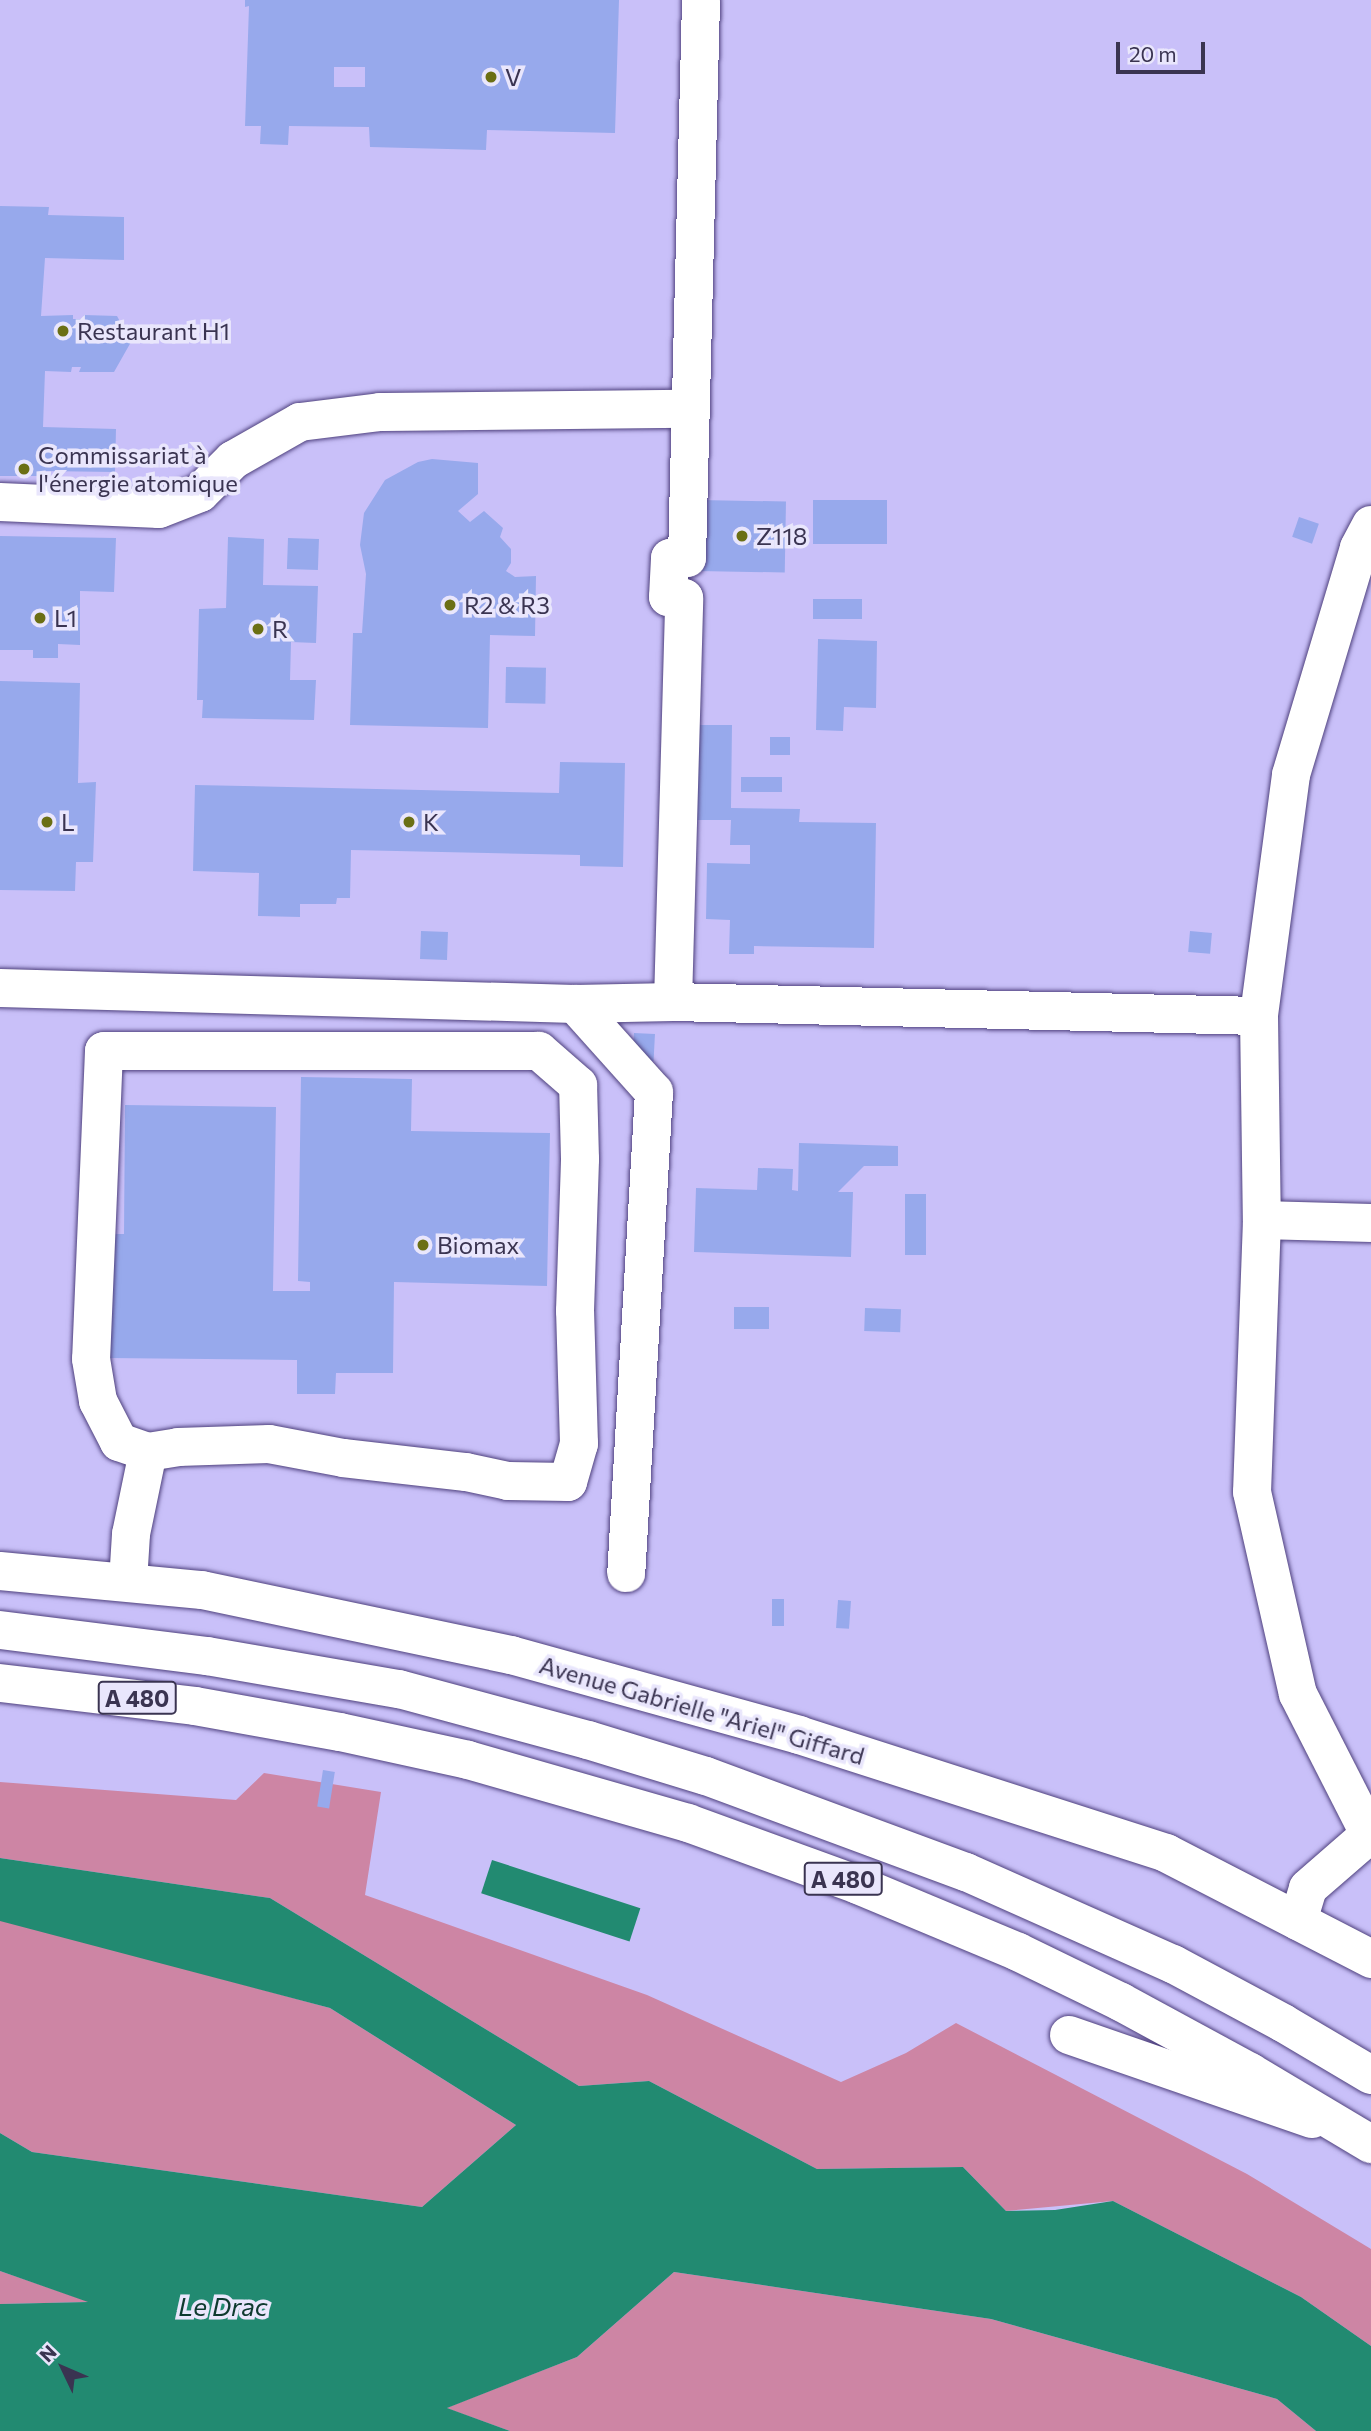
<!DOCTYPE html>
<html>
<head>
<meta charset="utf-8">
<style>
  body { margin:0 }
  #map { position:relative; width:1371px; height:2431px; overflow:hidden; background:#c9c0f9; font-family:Commissioner,sans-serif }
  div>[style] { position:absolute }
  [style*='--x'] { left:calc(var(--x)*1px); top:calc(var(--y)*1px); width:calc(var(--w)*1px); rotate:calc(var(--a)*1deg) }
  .green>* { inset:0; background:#cd85a4 }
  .water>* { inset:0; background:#228a71; transform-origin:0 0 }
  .building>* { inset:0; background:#97a9ec; transform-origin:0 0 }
  .roads { filter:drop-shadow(0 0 2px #4f417e) drop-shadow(0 0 2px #4f417e) }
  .minor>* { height:38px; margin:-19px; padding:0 19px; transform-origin:19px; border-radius:19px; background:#fff }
  .highway>* { height:38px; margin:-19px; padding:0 19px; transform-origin:19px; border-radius:19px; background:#fff }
  .dots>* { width:19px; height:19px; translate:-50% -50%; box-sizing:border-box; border:4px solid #e9e6fc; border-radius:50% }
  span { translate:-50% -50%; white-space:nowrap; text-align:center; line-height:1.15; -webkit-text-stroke:7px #e9e6fc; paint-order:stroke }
  .shield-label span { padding:2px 5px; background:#e9e6fc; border:2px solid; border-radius:5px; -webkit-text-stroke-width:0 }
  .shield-label { font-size:23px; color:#3a3451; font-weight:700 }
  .poi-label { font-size:24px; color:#3a3451 }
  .left { translate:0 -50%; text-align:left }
  .street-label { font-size:24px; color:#3a3451 }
  .water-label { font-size:26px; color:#0e3a2f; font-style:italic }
  .north { position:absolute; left:28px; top:2333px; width:70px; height:70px; -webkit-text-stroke:5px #e9e6fc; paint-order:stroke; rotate:314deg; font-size:19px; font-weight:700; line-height:28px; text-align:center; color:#3a3451 }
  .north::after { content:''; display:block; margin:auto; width:24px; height:32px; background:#3a3451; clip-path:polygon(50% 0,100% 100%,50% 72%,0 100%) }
  .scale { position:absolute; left:1116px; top:42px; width:89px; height:32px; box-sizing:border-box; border:4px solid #3a3451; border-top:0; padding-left:9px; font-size:21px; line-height:24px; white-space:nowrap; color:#3a3451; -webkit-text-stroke:5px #e9e6fc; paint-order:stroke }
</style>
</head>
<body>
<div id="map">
  <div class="green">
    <div style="clip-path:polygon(264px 1773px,381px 1792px,365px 1895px,647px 1995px,841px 2082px,906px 2053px,956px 2023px,1247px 2174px,1371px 2249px,1371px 2346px,1301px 2297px,1113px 2201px,1006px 2211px,963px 2167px,817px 2169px,649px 2081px,579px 2086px,270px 1898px,0 1858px,0 1782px,236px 1800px)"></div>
    <div style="clip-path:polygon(3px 1920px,330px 2008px,516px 2125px,422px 2207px,32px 2152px,0 2133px,0 1921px)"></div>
    <div style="clip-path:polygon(0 2271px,90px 2302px,0 2304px)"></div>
    <div style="clip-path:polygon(674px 2272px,991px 2319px,1277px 2399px,1316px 2431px,510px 2431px,446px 2408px,577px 2357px)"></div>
  </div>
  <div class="water">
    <div style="clip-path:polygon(0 1858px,270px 1898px,579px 2086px,649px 2081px,817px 2169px,963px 2167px,1006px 2211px,1055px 2210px,1113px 2201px,1301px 2297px,1371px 2346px,1371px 2431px,1316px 2431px,1277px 2399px,991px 2319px,674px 2272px,577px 2357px,447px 2408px,510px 2431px,0 2431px,0 2304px,88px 2302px,0 2271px,0 2133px,32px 2152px,422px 2207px,516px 2125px,330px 2008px,0 1921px)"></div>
    <div style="left:492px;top:1860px;width:156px;height:35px;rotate:18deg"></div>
  </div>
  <div class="building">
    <div style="clip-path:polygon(evenodd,245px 0,619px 0,615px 133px,487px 130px,486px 150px,370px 147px,369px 127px,289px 126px,288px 145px,260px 144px,261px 126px,245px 126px,249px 6px,245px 7px,245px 0,334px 67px,365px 67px,365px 87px,334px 87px,334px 67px)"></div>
    <div style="clip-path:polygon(0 206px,49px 207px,48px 215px,124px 217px,124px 260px,45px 258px,41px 316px,73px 315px,73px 319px,83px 319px,84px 315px,117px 316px,131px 342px,114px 372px,79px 372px,81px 367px,72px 367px,71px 372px,45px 371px,43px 427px,116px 429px,115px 472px,43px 471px,43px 476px,0 476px)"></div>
    <div style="clip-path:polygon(432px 459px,478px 463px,478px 494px,458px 511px,470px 522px,484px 511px,503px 528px,500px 537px,511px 549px,511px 563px,506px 571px,515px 577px,536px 576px,535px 636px,490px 635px,488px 728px,350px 725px,353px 633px,362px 633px,366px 574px,360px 545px,364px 513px,385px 480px,418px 462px)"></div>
    <div style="left:699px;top:500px;width:87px;height:71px;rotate:1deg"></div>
    <div style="left:813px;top:500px;width:74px;height:44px"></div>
    <div style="left:1299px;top:517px;width:21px;height:21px;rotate:19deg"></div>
    <div style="clip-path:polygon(0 536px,116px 538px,114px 592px,80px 591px,80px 645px,58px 644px,58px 658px,33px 658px,33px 650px,0 650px)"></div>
    <div style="clip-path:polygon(228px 537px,264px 539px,263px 585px,318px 586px,316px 643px,291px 642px,290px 680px,316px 680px,314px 720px,202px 718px,203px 700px,197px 700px,199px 609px,226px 608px)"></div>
    <div style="left:288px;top:538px;width:31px;height:31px;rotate:2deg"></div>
    <div style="left:813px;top:599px;width:49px;height:20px"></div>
    <div style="clip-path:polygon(818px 639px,877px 641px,876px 708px,844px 707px,843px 731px,816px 730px)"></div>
    <div style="left:506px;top:667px;width:40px;height:36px;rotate:1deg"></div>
    <div style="clip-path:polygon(0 681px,80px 683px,78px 783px,96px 782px,93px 862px,76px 862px,75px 891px,0 890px)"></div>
    <div style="clip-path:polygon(693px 725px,732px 725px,731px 808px,800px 809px,799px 822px,876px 823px,874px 948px,754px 946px,754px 954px,729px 954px,730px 920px,706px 919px,707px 863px,750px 864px,750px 845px,730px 845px,731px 820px,692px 820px)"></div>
    <div style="left:770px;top:737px;width:20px;height:18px"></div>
    <div style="clip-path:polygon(560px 762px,625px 763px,623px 867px,580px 866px,580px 855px,351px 850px,350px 898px,337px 898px,336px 904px,300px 904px,300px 917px,258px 916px,259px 873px,193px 871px,195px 785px,559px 793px)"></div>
    <div style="left:741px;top:777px;width:41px;height:15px"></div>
    <div style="left:421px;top:931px;width:27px;height:28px;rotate:2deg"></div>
    <div style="left:1190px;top:931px;width:22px;height:21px;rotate:5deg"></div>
    <div style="left:634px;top:1033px;width:21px;height:27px;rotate:3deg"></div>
    <div style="clip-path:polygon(301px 1077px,412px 1079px,411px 1131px,550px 1133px,547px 1286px,394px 1282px,393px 1373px,336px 1373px,335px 1394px,297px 1394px,297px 1360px,108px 1358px,110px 1234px,124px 1234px,125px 1105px,276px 1107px,273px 1291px,310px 1291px,310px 1282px,298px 1281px)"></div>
    <div style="clip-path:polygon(799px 1143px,898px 1146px,898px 1166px,864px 1166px,838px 1192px,853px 1192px,851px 1257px,694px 1252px,696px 1188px,757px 1190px,758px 1168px,793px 1169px,792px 1190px,798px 1191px)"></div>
    <div style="left:905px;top:1194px;width:21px;height:61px"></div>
    <div style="left:734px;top:1307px;width:35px;height:22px"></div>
    <div style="left:865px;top:1308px;width:36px;height:23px;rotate:2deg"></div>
    <div style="left:772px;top:1599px;width:12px;height:27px"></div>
    <div style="left:838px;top:1600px;width:13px;height:28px;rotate:4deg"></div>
    <div style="left:323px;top:1770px;width:12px;height:37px;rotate:9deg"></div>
  </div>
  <div class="roads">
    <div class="minor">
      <div style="--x:0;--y:502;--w:159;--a:2.5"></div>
      <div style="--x:159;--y:509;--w:44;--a:-21.3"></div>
      <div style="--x:200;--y:493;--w:47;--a:-45"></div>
      <div style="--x:233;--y:460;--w:77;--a:-29.6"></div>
      <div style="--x:300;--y:422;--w:81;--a:-7.1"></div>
      <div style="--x:380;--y:412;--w:310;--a:-0.6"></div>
      <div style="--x:1371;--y:525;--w:26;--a:118"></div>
      <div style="--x:1359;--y:548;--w:237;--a:106.7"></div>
      <div style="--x:1291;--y:775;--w:243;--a:97.6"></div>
      <div style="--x:1259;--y:1016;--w:204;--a:89.2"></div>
      <div style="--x:1262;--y:1220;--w:272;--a:92.1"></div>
      <div style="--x:1252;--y:1492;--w:207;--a:77.2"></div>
      <div style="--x:1298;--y:1694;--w:161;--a:63"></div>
      <div style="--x:0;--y:988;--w:575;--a:1.59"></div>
      <div style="--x:575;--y:1004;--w:98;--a:-1.2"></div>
      <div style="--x:673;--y:1002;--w:586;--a:1.37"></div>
      <div style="--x:673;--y:1002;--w:404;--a:-88.4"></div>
      <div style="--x:684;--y:598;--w:16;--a:-176"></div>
      <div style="--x:668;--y:597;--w:39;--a:-87"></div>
      <div style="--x:670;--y:558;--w:17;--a:0"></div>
      <div style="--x:687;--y:558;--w:558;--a:-88.56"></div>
      <div style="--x:575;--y:1004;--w:118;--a:48.1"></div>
      <div style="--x:654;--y:1092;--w:482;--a:93.3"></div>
      <div style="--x:1262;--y:1220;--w:109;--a:1.6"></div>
      <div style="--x:0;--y:1571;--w:203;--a:5.4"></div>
      <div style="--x:202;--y:1590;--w:316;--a:11.9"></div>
      <div style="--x:511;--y:1655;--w:299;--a:15.5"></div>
      <div style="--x:799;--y:1735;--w:386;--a:17.8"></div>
      <div style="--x:1166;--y:1853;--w:231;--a:27.3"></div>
      <div style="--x:128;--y:1582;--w:48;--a:-86.4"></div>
      <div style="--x:131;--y:1534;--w:84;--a:-78.3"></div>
      <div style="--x:148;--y:1452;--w:30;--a:-9"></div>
      <div style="--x:178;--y:1447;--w:91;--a:-1.9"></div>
      <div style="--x:269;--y:1444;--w:75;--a:10.7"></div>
      <div style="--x:343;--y:1458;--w:124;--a:6.5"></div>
      <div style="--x:466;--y:1472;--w:43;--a:12.1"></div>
      <div style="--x:508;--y:1481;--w:60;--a:1"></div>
      <div style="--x:568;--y:1482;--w:40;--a:-74"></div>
      <div style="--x:579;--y:1444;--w:133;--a:-91.7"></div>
      <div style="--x:575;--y:1311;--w:152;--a:-88.1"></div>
      <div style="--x:580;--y:1159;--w:74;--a:-91.5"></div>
      <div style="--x:578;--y:1085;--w:52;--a:-138.9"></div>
      <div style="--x:539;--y:1051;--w:435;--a:180"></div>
      <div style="--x:104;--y:1051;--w:308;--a:92.4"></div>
      <div style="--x:91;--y:1359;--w:43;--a:80.5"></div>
      <div style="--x:98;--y:1401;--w:46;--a:62.9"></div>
      <div style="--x:119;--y:1442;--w:31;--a:19"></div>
      <div style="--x:1298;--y:1921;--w:34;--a:-73"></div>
      <div style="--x:1308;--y:1888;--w:81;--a:-41"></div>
      <div style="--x:1069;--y:2035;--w:257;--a:19.1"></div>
    </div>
    <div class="highway">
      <div style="--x:0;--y:1630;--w:209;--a:7.2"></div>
      <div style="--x:207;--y:1656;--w:195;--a:9.8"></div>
      <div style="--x:399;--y:1689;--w:196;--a:15.1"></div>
      <div style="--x:588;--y:1740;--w:123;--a:17"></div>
      <div style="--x:706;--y:1776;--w:277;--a:20.3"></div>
      <div style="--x:966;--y:1872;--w:227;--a:24"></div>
      <div style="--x:1173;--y:1964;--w:125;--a:28.2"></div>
      <div style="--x:1283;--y:2023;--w:102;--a:30.6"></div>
      <div style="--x:0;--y:1683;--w:196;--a:6.7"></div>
      <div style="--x:195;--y:1706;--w:147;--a:10.2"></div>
      <div style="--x:340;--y:1732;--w:131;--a:12.3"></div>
      <div style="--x:468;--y:1760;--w:229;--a:16"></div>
      <div style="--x:688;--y:1823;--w:181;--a:20"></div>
      <div style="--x:858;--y:1885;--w:173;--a:22.7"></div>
      <div style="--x:1018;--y:1952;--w:114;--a:25.9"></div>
      <div style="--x:1121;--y:2002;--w:147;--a:28.5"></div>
      <div style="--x:1250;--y:2072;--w:141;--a:30.8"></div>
    </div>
  </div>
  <div class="dots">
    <div style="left:491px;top:77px;background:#6b6f14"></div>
    <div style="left:63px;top:331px;background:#6b6f14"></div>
    <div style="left:24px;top:469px;background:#6b6f14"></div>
    <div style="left:742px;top:536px;background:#6b6f14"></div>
    <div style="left:450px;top:605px;background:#6b6f14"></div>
    <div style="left:40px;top:618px;background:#6b6f14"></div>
    <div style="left:258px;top:629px;background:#6b6f14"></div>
    <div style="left:47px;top:822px;background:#6b6f14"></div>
    <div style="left:409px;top:822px;background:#6b6f14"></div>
    <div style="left:423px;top:1245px;background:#6b6f14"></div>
  </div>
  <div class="shield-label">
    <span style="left:137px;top:1698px">A 480</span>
    <span style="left:843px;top:1879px">A 480</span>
  </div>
  <div class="poi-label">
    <span class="left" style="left:505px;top:77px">V</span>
    <span class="left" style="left:77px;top:331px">Restaurant H1</span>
    <span class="left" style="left:38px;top:469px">Commissariat à<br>l'énergie atomique</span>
    <span class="left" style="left:756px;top:536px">Z118</span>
    <span class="left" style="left:464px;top:605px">R2 &amp; R3</span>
    <span class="left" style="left:54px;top:618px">L1</span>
    <span class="left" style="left:272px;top:629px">R</span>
    <span class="left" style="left:61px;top:822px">L</span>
    <span class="left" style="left:423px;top:822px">K</span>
    <span class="left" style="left:437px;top:1245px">Biomax</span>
  </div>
  <div class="street-label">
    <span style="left:702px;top:1710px;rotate:16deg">Avenue Gabrielle "Ariel" Giffard</span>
  </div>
  <div class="water-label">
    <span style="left:223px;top:2306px">Le Drac</span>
  </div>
  <div class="north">N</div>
  <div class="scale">20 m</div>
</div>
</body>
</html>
